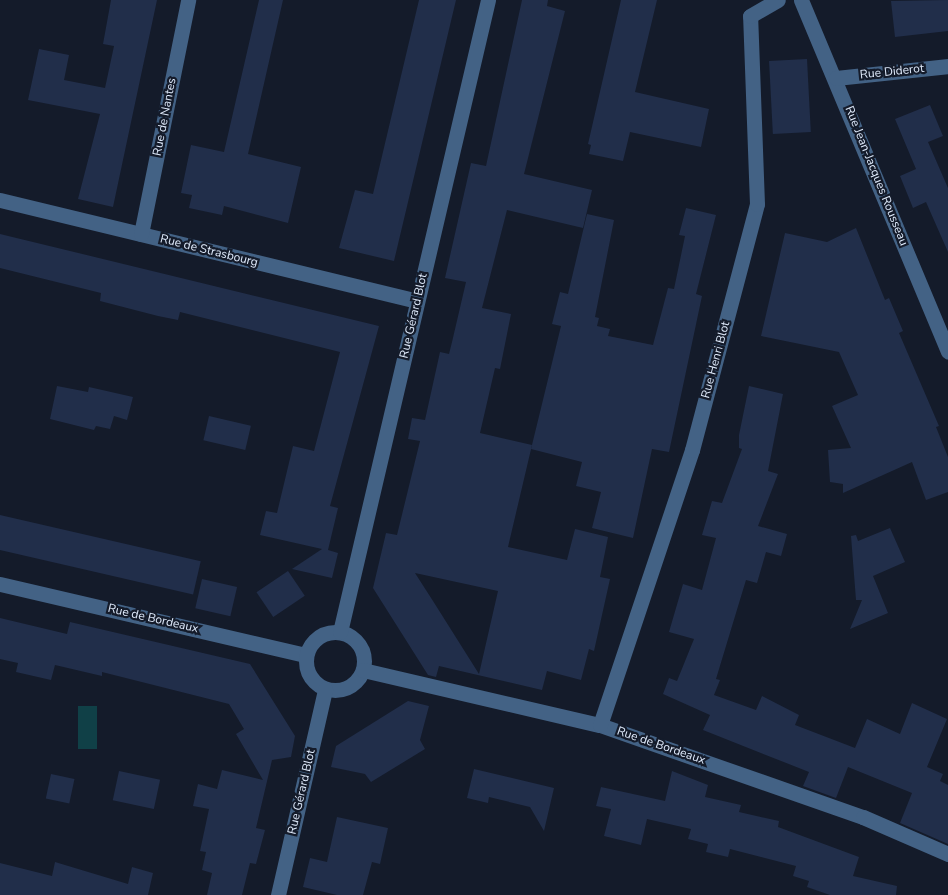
<!DOCTYPE html>
<html>
<head>
<meta charset="utf-8">
<style>
  body { margin:0 }
  #map { position:relative; width:948px; height:895px; overflow:hidden; background:#141b2a; font-family:"Nunito Sans",sans-serif }
  div>[style] { position:absolute }
  [style*='--x'] { left:calc(var(--x)*1px); top:calc(var(--y)*1px); width:calc(var(--w)*1px); rotate:calc(var(--a)*1deg) }
  .water>* { inset:0; background:#104047; transform-origin:0 0 }
  .building>* { inset:0; background:#212e4a; transform-origin:0 0 }
  .minor>* { height:15px; margin:-7.5px; padding:0 7.5px; transform-origin:7.5px; border-radius:7.5px; background:#436285 }
  .minor>.ring { margin:-7.5px; padding:0; box-sizing:content-box; background:none; border:15px solid #436285; border-radius:50% }
  span { translate:-50% -50%; white-space:nowrap; text-align:center; line-height:1.15; -webkit-text-stroke:4.5px #141b2a; paint-order:stroke }
  .street-label { font-size:12px; color:#e0ebfc }
</style>
</head>
<body>
<div id="map">
  <div class="water">
    <div style="left:78px;top:706px;width:19px;height:43px"></div>
  </div>
  <div class="building">
    <div style="clip-path:polygon(111px 0,157px 0,113px 207px,78px 199px,100px 114px,28px 100px,39px 49px,69px 55px,64px 80px,105px 88px,114px 46px,103px 44px)"></div>
    <div style="clip-path:polygon(259px 0,283px 0,248px 154px,301px 167px,288px 223px,224px 206px,222px 215px,189px 208px,192px 195px,181px 193px,191px 145px,224px 152px)"></div>
    <div style="clip-path:polygon(419px 0,456px 0,394px 261px,339px 248px,355px 190px,373px 194px)"></div>
    <div style="clip-path:polygon(evenodd,522px 0,548px 0,547px 6px,565px 11px,524px 174px,592px 190px,583px 228px,507px 210px,482px 308px,511px 314px,500px 369px,495px 368px,480px 433px,532px 445px,508px 547px,567px 560px,575px 529px,608px 537px,600px 577px,610px 579px,594px 651px,589px 649px,581px 680px,547px 671px,542px 690px,439px 666px,436px 677px,428px 675px,373px 588px,386px 533px,397px 535px,420px 441px,408px 439px,412px 418px,425px 420px,440px 352px,449px 354px,452px 342px,466px 282px,445px 278px,471px 163px,486px 166px,522px 0,415px 573px,498px 591px,479px 674px,433px 601px,415px 573px)"></div>
    <div style="clip-path:polygon(621px 0,657px 0,635px 92px,709px 109px,701px 147px,630px 132px,623px 161px,589px 154px,591px 145px,588px 144px)"></div>
    <div style="clip-path:polygon(948px 0,948px 31px,895px 37px,891px 1px)"></div>
    <div style="left:807px;top:59px;width:73px;height:38px;rotate:87deg"></div>
    <div style="clip-path:polygon(930px 105px,943px 136px,928px 142px,948px 188px,948px 252px,926px 202px,913px 208px,900px 176px,916px 169px,895px 119px)"></div>
    <div style="clip-path:polygon(686px 208px,716px 215px,696px 294px,702px 296px,669px 452px,652px 449px,633px 538px,592px 528px,601px 492px,576px 486px,582px 462px,531px 449px,561px 326px,552px 324px,560px 292px,568px 294px,587px 214px,614px 220px,595px 317px,599px 318px,597px 326px,610px 329px,608px 336px,653px 345px,668px 288px,674px 289px,685px 236px,679px 235px)"></div>
    <div style="clip-path:polygon(856px 228px,885px 300px,889px 298px,903px 331px,899px 333px,939px 426px,936px 427px,948px 457px,948px 492px,926px 500px,912px 462px,843px 493px,843px 484px,830px 482px,828px 450px,851px 448px,832px 406px,858px 395px,839px 352px,761px 336px,785px 233px,827px 242px)"></div>
    <div style="clip-path:polygon(0 234px,379px 326px,330px 506px,338px 508px,328px 550px,338px 553px,332px 578px,292px 569px,322px 549px,260px 535px,266px 511px,277px 513px,293px 446px,314px 451px,340px 352px,180px 312px,178px 320px,158px 316px,100px 301px,101px 293px,0 268px)"></div>
    <div style="clip-path:polygon(57px 386px,88px 392px,89px 387px,133px 397px,127px 420px,114px 416px,110px 429px,96px 426px,94px 430px,50px 419px)"></div>
    <div style="clip-path:polygon(749px 386px,783px 394px,768px 471px,778px 474px,758px 526px,787px 534px,781px 556px,766px 552px,757px 583px,746px 580px,716px 679px,720px 680px,714px 695px,756px 710px,762px 696px,799px 715px,795px 725px,855px 748px,867px 719px,900px 734px,912px 703px,947px 719px,927px 767px,943px 774px,940px 781px,948px 785px,948px 844px,900px 823px,912px 793px,848px 767px,836px 798px,803px 786px,809px 772px,703px 730px,710px 715px,663px 694px,669px 678px,677px 681px,694px 639px,669px 632px,683px 584px,702px 590px,716px 538px,702px 535px,712px 501px,722px 503px,742px 449px,739px 448px,739px 435px)"></div>
    <div style="left:209px;top:416px;width:43px;height:25px;rotate:13deg"></div>
    <div style="left:0;top:515px;width:206px;height:34px;rotate:13deg"></div>
    <div style="clip-path:polygon(890px 528px,905px 562px,873px 576px,888px 613px,850px 629px,862px 600px,856px 600px,851px 536px,856px 535px,858px 541px)"></div>
    <div style="left:288px;top:571px;width:30px;height:38px;rotate:56deg"></div>
    <div style="left:202px;top:579px;width:36px;height:30px;rotate:13deg"></div>
    <div style="clip-path:polygon(0 618px,67px 634px,70px 622px,250px 664px,295px 736px,291px 757px,272px 760px,256px 828px,265px 830px,256px 864px,250px 863px,242px 895px,207px 895px,212px 873px,202px 870px,206px 852px,200px 851px,209px 809px,193px 806px,198px 784px,217px 789px,222px 770px,263px 780px,236px 734px,244px 729px,229px 704px,102px 672px,102px 676px,55px 665px,51px 680px,16px 672px,18px 663px,0 659px)"></div>
    <div style="clip-path:polygon(408px 701px,429px 706px,420px 740px,425px 749px,371px 782px,365px 774px,331px 767px,336px 746px)"></div>
    <div style="clip-path:polygon(474px 769px,554px 788px,544px 831px,530px 807px,489px 797px,488px 803px,467px 798px)"></div>
    <div style="left:119px;top:771px;width:42px;height:30px;rotate:12deg"></div>
    <div style="clip-path:polygon(672px 771px,708px 785px,705px 797px,741px 805px,739px 812px,779px 821px,778px 827px,859px 857px,853px 876px,897px 886px,896px 895px,830px 895px,807px 887px,809px 881px,793px 876px,796px 866px,730px 849px,728px 857px,706px 852px,708px 844px,688px 839px,691px 829px,647px 819px,641px 845px,604px 836px,611px 809px,596px 806px,601px 787px,665px 801px)"></div>
    <div style="left:51px;top:774px;width:24px;height:25px;rotate:12deg"></div>
    <div style="clip-path:polygon(337px 817px,388px 828px,380px 864px,372px 862px,363px 895px,337px 895px,303px 887px,310px 858px,327px 862px)"></div>
    <div style="clip-path:polygon(55px 862px,128px 884px,132px 867px,153px 873px,148px 895px,0 895px,0 863px,52px 876px)"></div>
  </div>
  <div class="minor">
    <div style="--x:801;--y:0;--w:381;--a:67.3"></div>
    <div style="--x:836;--y:78;--w:113;--a:-6.1"></div>
    <div style="--x:0;--y:200;--w:429;--a:13.6"></div>
    <div style="--x:141;--y:234;--w:239;--a:-78.6"></div>
    <div style="--x:0;--y:584;--w:314;--a:13.1"></div>
    <div class="ring" style="left:306px;top:632px;width:43px;height:43px"></div>
    <div style="--x:340;--y:632;--w:649;--a:-76.82"></div>
    <div style="--x:363;--y:670;--w:243;--a:13.1"></div>
    <div style="--x:600;--y:725;--w:279;--a:19.3"></div>
    <div style="--x:863;--y:817;--w:93;--a:23.5"></div>
    <div style="--x:600;--y:725;--w:290;--a:-71.5"></div>
    <div style="--x:692;--y:450;--w:254;--a:-75.2"></div>
    <div style="--x:757;--y:204;--w:188;--a:-92.1"></div>
    <div style="--x:750;--y:16;--w:32;--a:-30"></div>
    <div style="--x:278;--y:895;--w:211;--a:-77.1"></div>
  </div>
  <div class="street-label">
    <span style="left:892px;top:72px;rotate:-6deg">Rue Diderot</span>
    <span style="left:165px;top:117px;rotate:-79deg">Rue de Nantes</span>
    <span style="left:876px;top:176px;rotate:68deg">Rue Jean-Jacques Rousseau</span>
    <span style="left:209px;top:251px;rotate:14deg">Rue de Strasbourg</span>
    <span style="left:414px;top:316px;rotate:-77deg">Rue Gérard Blot</span>
    <span style="left:716px;top:360px;rotate:-75deg">Rue Henri Blot</span>
    <span style="left:153px;top:619px;rotate:13deg">Rue de Bordeaux</span>
    <span style="left:661px;top:746px;rotate:19deg">Rue de Bordeaux</span>
    <span style="left:302px;top:792px;rotate:-77deg">Rue Gérard Blot</span>
  </div>
</div>
</body>
</html>
